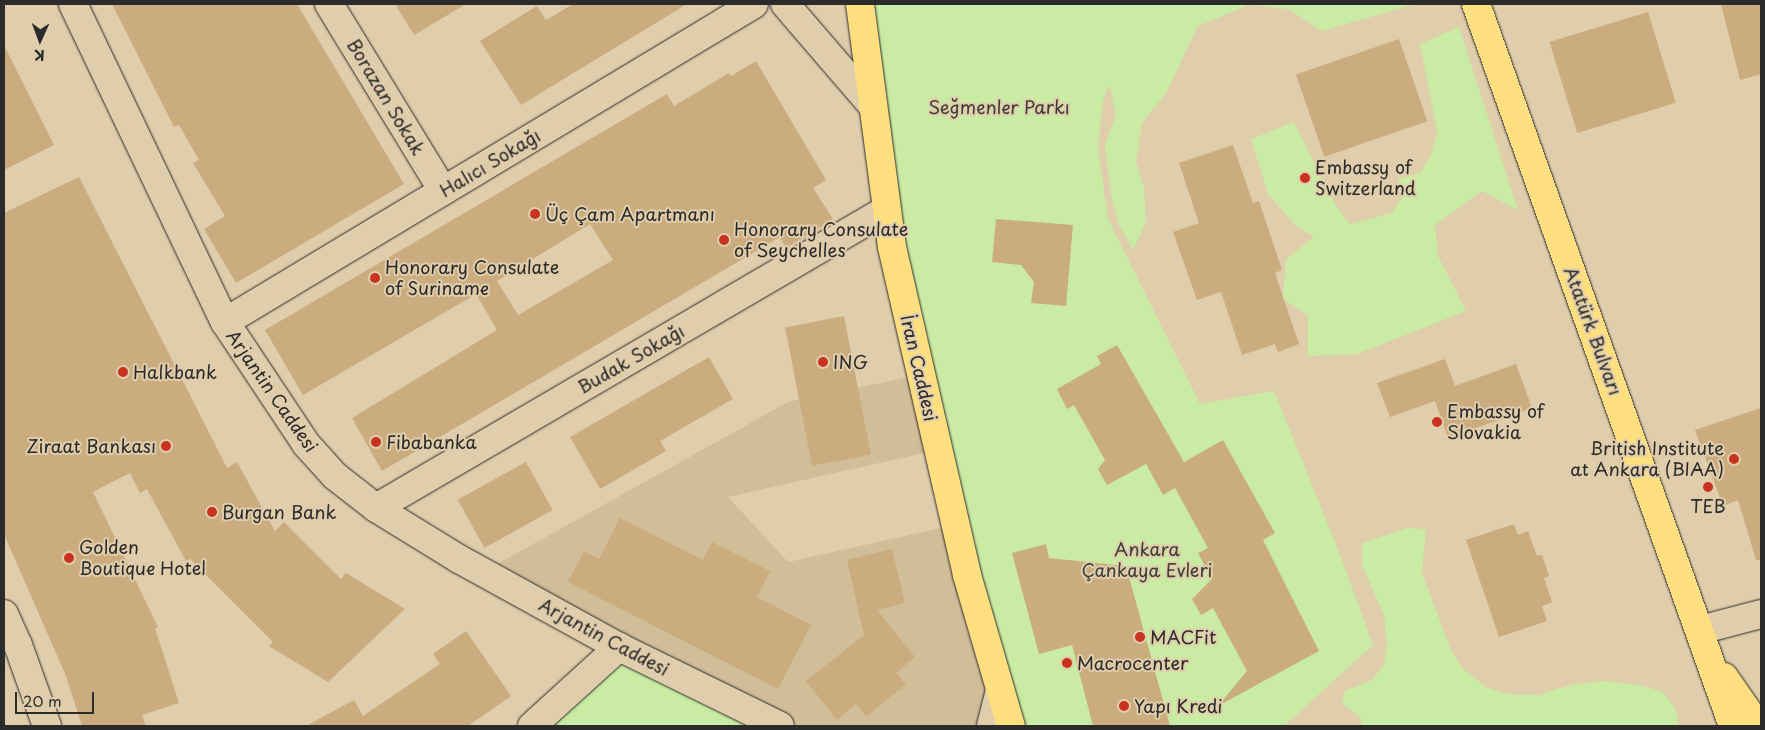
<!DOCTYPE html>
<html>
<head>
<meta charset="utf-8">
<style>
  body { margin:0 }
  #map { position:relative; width:1765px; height:730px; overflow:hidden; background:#e0cdab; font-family:"Playpen Sans",sans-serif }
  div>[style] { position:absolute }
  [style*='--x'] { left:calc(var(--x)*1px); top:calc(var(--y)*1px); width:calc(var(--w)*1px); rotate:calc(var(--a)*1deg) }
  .built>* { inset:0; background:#d2bd99 }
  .green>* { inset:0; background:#c9eba3 }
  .building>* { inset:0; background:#caac7f; transform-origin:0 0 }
  .roads { filter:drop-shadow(0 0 1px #2b2b2b) drop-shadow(0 0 1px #2b2b2b) }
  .minor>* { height:28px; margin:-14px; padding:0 14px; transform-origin:14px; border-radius:14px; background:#e0cdab }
  .major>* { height:28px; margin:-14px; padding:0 14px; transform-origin:14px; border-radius:14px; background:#fedf80 }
  .dots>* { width:14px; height:14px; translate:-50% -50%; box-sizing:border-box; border:2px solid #e0cdab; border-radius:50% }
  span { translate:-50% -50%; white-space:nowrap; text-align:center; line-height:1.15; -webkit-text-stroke:4px #e0cdab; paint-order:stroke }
  .street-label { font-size:18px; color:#2b2b2b }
  .park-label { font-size:18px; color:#3b3e37 }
  .poi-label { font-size:18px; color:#2b2b2b }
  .left { translate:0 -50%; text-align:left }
  .right { translate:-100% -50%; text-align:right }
  .frame { position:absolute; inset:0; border:5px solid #2b2b2b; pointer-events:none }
  .north { position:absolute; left:15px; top:15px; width:50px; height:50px; -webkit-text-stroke:4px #e0cdab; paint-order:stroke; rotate:182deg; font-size:14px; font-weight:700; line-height:20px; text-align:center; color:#2b2b2b }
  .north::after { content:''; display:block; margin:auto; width:18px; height:22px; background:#2b2b2b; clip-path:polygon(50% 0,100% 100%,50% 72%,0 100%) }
  .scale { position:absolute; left:15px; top:692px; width:79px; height:22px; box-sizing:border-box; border:2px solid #2b2b2b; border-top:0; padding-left:6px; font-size:15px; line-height:18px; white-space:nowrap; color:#2b2b2b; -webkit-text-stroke:4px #e0cdab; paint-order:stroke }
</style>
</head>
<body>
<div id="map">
  <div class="built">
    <div style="clip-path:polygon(920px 375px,937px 450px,728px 497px,788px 562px,955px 525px,1000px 691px,991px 726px,780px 726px,483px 572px,790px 401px)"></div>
  </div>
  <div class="green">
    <div style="clip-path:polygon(874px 4px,1416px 4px,1322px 31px,1288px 9px,1249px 5px,1198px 26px,1166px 93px,1142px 123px,1136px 162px,1144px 187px,1146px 223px,1133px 250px,1119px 225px,1111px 194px,1105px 144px,1116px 115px,1109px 84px,1103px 101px,1098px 147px,1108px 219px,1200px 404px,1274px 391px,1337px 547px,1373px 645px,1284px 726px,1022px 726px,976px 566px,898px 213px)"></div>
    <div style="clip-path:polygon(1459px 27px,1518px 210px,1482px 191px,1435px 225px,1438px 256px,1466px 311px,1357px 354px,1308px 356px,1308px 315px,1283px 299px,1286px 259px,1314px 237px,1294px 224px,1268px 194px,1251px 139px,1294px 122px,1336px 206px,1350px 224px,1392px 213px,1401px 199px,1398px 179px,1420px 173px,1431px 155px,1437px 131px,1420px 44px)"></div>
    <div style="clip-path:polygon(1407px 528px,1426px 529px,1422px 573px,1451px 650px,1462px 668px,1486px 687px,1508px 694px,1538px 695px,1574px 684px,1605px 681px,1644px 686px,1663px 692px,1675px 708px,1679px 726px,1361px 726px,1361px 718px,1342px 703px,1345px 691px,1372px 680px,1384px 665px,1387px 645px,1384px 615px,1362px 565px,1362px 543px)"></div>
    <div style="clip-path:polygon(619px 647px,780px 726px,532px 726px)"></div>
  </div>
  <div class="building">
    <div style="clip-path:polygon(112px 4px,297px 4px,404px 184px,236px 283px,204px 229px,225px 216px,193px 163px,199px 160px,179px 125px,174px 127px)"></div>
    <div style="clip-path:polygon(395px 4px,466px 4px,414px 35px)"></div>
    <div style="clip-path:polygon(573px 4px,687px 4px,521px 105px,480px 41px,537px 6px,546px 20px)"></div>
    <div style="clip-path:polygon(1721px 4px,1761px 4px,1761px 74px,1740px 80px)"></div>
    <div style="left:1648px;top:12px;width:95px;height:103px;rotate:73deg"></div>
    <div style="left:1399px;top:39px;width:87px;height:109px;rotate:71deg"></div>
    <div style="clip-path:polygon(4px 45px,54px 145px,4px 170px)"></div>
    <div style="clip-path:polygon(evenodd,756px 61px,826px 180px,813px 188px,833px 219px,786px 248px,780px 237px,382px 471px,352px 418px,497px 330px,476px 294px,303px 395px,265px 330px,667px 94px,674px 106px,729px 73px,731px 76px,756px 61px,590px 224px,613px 260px,518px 315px,497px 281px,590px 224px)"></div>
    <div style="clip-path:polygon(1233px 145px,1253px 203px,1259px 201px,1282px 270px,1275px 273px,1299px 344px,1278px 352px,1275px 344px,1242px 355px,1221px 292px,1197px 300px,1173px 232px,1199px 223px,1179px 163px)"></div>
    <div style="clip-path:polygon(79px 177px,227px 468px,237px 462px,275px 531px,284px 522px,341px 579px,346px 573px,405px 609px,328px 682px,269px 646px,273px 642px,190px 559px,186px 561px,147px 489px,140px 493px,130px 473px,93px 492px,158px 627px,155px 628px,179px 703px,142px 715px,146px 726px,82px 726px,66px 676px,4px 534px,4px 213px)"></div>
    <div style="clip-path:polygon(996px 219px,1073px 225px,1066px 306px,1031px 303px,1034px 282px,1021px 265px,992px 262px)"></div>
    <div style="left:844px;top:316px;width:141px;height:60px;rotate:79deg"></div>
    <div style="clip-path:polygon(1117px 345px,1184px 462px,1223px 440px,1275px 533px,1263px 540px,1319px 651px,1218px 706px,1247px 671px,1213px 608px,1201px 615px,1192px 599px,1212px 579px,1198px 553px,1208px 548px,1175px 488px,1163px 495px,1146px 464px,1107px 485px,1098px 469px,1105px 460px,1074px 405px,1067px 409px,1057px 389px,1101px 364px,1097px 356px)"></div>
    <div style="clip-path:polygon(709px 357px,733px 399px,660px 441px,666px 451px,600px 489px,570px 437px)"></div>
    <div style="clip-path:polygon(1445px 359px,1455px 386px,1516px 364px,1532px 408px,1448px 438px,1435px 401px,1390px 417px,1377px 383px)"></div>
    <div style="clip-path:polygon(1761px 408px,1761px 560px,1756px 560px,1738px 500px,1723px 506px,1695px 430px)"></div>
    <div style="left:526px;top:462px;width:55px;height:78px;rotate:61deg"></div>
    <div style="clip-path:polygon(620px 518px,703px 560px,712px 542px,770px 571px,757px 597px,811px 625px,778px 689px,568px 582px,584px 551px,599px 559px)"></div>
    <div style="clip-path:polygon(1514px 524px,1518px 535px,1528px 531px,1537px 556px,1542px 555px,1549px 576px,1544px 578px,1552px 602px,1542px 606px,1547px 621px,1499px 637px,1466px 540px)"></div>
    <div style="clip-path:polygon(1046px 544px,1049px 558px,1126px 566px,1170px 726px,1093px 726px,1072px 645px,1039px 654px,1012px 553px)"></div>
    <div style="clip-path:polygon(892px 549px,905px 603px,877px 610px,915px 657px,896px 673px,906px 684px,866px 717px,856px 704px,837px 720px,806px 681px,864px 635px,847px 560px)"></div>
    <div style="clip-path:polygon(466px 631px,511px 696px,468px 726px,306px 726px,354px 700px,363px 716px,440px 664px,433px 654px)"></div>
  </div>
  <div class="roads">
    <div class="minor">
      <div style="--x:73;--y:4;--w:352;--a:64.5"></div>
      <div style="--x:225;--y:322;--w:146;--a:56.4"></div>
      <div style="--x:306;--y:444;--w:43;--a:47.8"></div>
      <div style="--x:335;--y:476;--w:52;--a:38"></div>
      <div style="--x:376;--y:508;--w:97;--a:31.6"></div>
      <div style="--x:459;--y:559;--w:183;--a:28.8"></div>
      <div style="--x:619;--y:647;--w:179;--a:26.1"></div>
      <div style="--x:329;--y:4;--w:219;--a:58.6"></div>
      <div style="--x:785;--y:4;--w:133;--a:49.3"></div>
      <div style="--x:225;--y:322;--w:617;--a:-31.01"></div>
      <div style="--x:376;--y:508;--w:591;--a:-30.3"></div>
      <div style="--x:4;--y:614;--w:34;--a:66"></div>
      <div style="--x:18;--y:645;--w:86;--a:70.3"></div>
      <div style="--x:1700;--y:630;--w:63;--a:-14.7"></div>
      <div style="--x:532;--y:726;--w:118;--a:-42.2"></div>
      <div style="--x:991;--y:726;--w:36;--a:-76"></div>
    </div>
    <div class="major">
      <div style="--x:860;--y:4;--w:245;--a:82.5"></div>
      <div style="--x:892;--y:247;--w:336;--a:77.1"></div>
      <div style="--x:967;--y:575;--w:157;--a:73.8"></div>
      <div style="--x:1476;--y:4;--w:766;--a:70.41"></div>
      <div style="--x:1724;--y:677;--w:60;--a:55.2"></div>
    </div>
  </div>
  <div class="dots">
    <div style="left:1305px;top:178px;background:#c8321e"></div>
    <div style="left:535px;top:214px;background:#c8321e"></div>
    <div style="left:724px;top:240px;background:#c8321e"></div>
    <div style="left:375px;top:278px;background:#c8321e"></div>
    <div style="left:823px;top:362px;background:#c8321e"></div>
    <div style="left:123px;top:372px;background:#c8321e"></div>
    <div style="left:1437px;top:422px;background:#c8321e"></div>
    <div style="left:376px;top:442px;background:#c8321e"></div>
    <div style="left:166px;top:446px;background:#c8321e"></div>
    <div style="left:1734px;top:459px;background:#c8321e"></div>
    <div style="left:1708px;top:487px;background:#c8321e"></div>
    <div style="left:212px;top:512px;background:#c8321e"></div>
    <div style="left:69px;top:558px;background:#c8321e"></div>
    <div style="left:1140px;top:637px;background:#c8321e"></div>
    <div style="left:1067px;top:663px;background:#c8321e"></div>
    <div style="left:1124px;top:706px;background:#c8321e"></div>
  </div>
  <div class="street-label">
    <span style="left:386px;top:97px;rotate:59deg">Borazan Sokak</span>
    <span style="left:490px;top:163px;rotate:-31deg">Halıcı Sokağı</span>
    <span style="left:1593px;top:331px;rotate:70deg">Atatürk Bulvarı</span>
    <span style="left:631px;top:359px;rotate:-30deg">Budak Sokağı</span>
    <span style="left:919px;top:368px;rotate:77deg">İran Caddesi</span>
    <span style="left:272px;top:391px;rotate:55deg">Arjantin Caddesi</span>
    <span style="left:604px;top:637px;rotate:28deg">Arjantin Caddesi</span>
  </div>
  <div class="park-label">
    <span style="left:999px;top:107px">Seğmenler Parkı</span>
    <span style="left:1147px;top:560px">Ankara<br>Çankaya Evleri</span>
  </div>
  <div class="poi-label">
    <span class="left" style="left:1315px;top:178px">Embassy of<br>Switzerland</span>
    <span class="left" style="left:545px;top:214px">Üç Çam Apartmanı</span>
    <span class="left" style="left:734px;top:240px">Honorary Consulate<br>of Seychelles</span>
    <span class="left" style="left:385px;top:278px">Honorary Consulate<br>of Suriname</span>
    <span class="left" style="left:833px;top:362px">ING</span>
    <span class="left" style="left:133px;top:372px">Halkbank</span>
    <span class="left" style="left:1447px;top:422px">Embassy of<br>Slovakia</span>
    <span class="left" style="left:386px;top:442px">Fibabanka</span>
    <span class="right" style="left:156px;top:446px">Ziraat Bankası</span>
    <span class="right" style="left:1724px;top:459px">British Institute<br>at Ankara (BIAA)</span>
    <span style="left:1708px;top:506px">TEB</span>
    <span class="left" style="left:222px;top:512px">Burgan Bank</span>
    <span class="left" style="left:79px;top:558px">Golden<br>Boutique Hotel</span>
    <span class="left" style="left:1150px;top:637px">MACFit</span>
    <span class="left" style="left:1077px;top:663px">Macrocenter</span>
    <span class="left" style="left:1134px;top:706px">Yapı Kredi</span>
  </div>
  <div class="frame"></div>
  <div class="north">K</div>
  <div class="scale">20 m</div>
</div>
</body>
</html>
